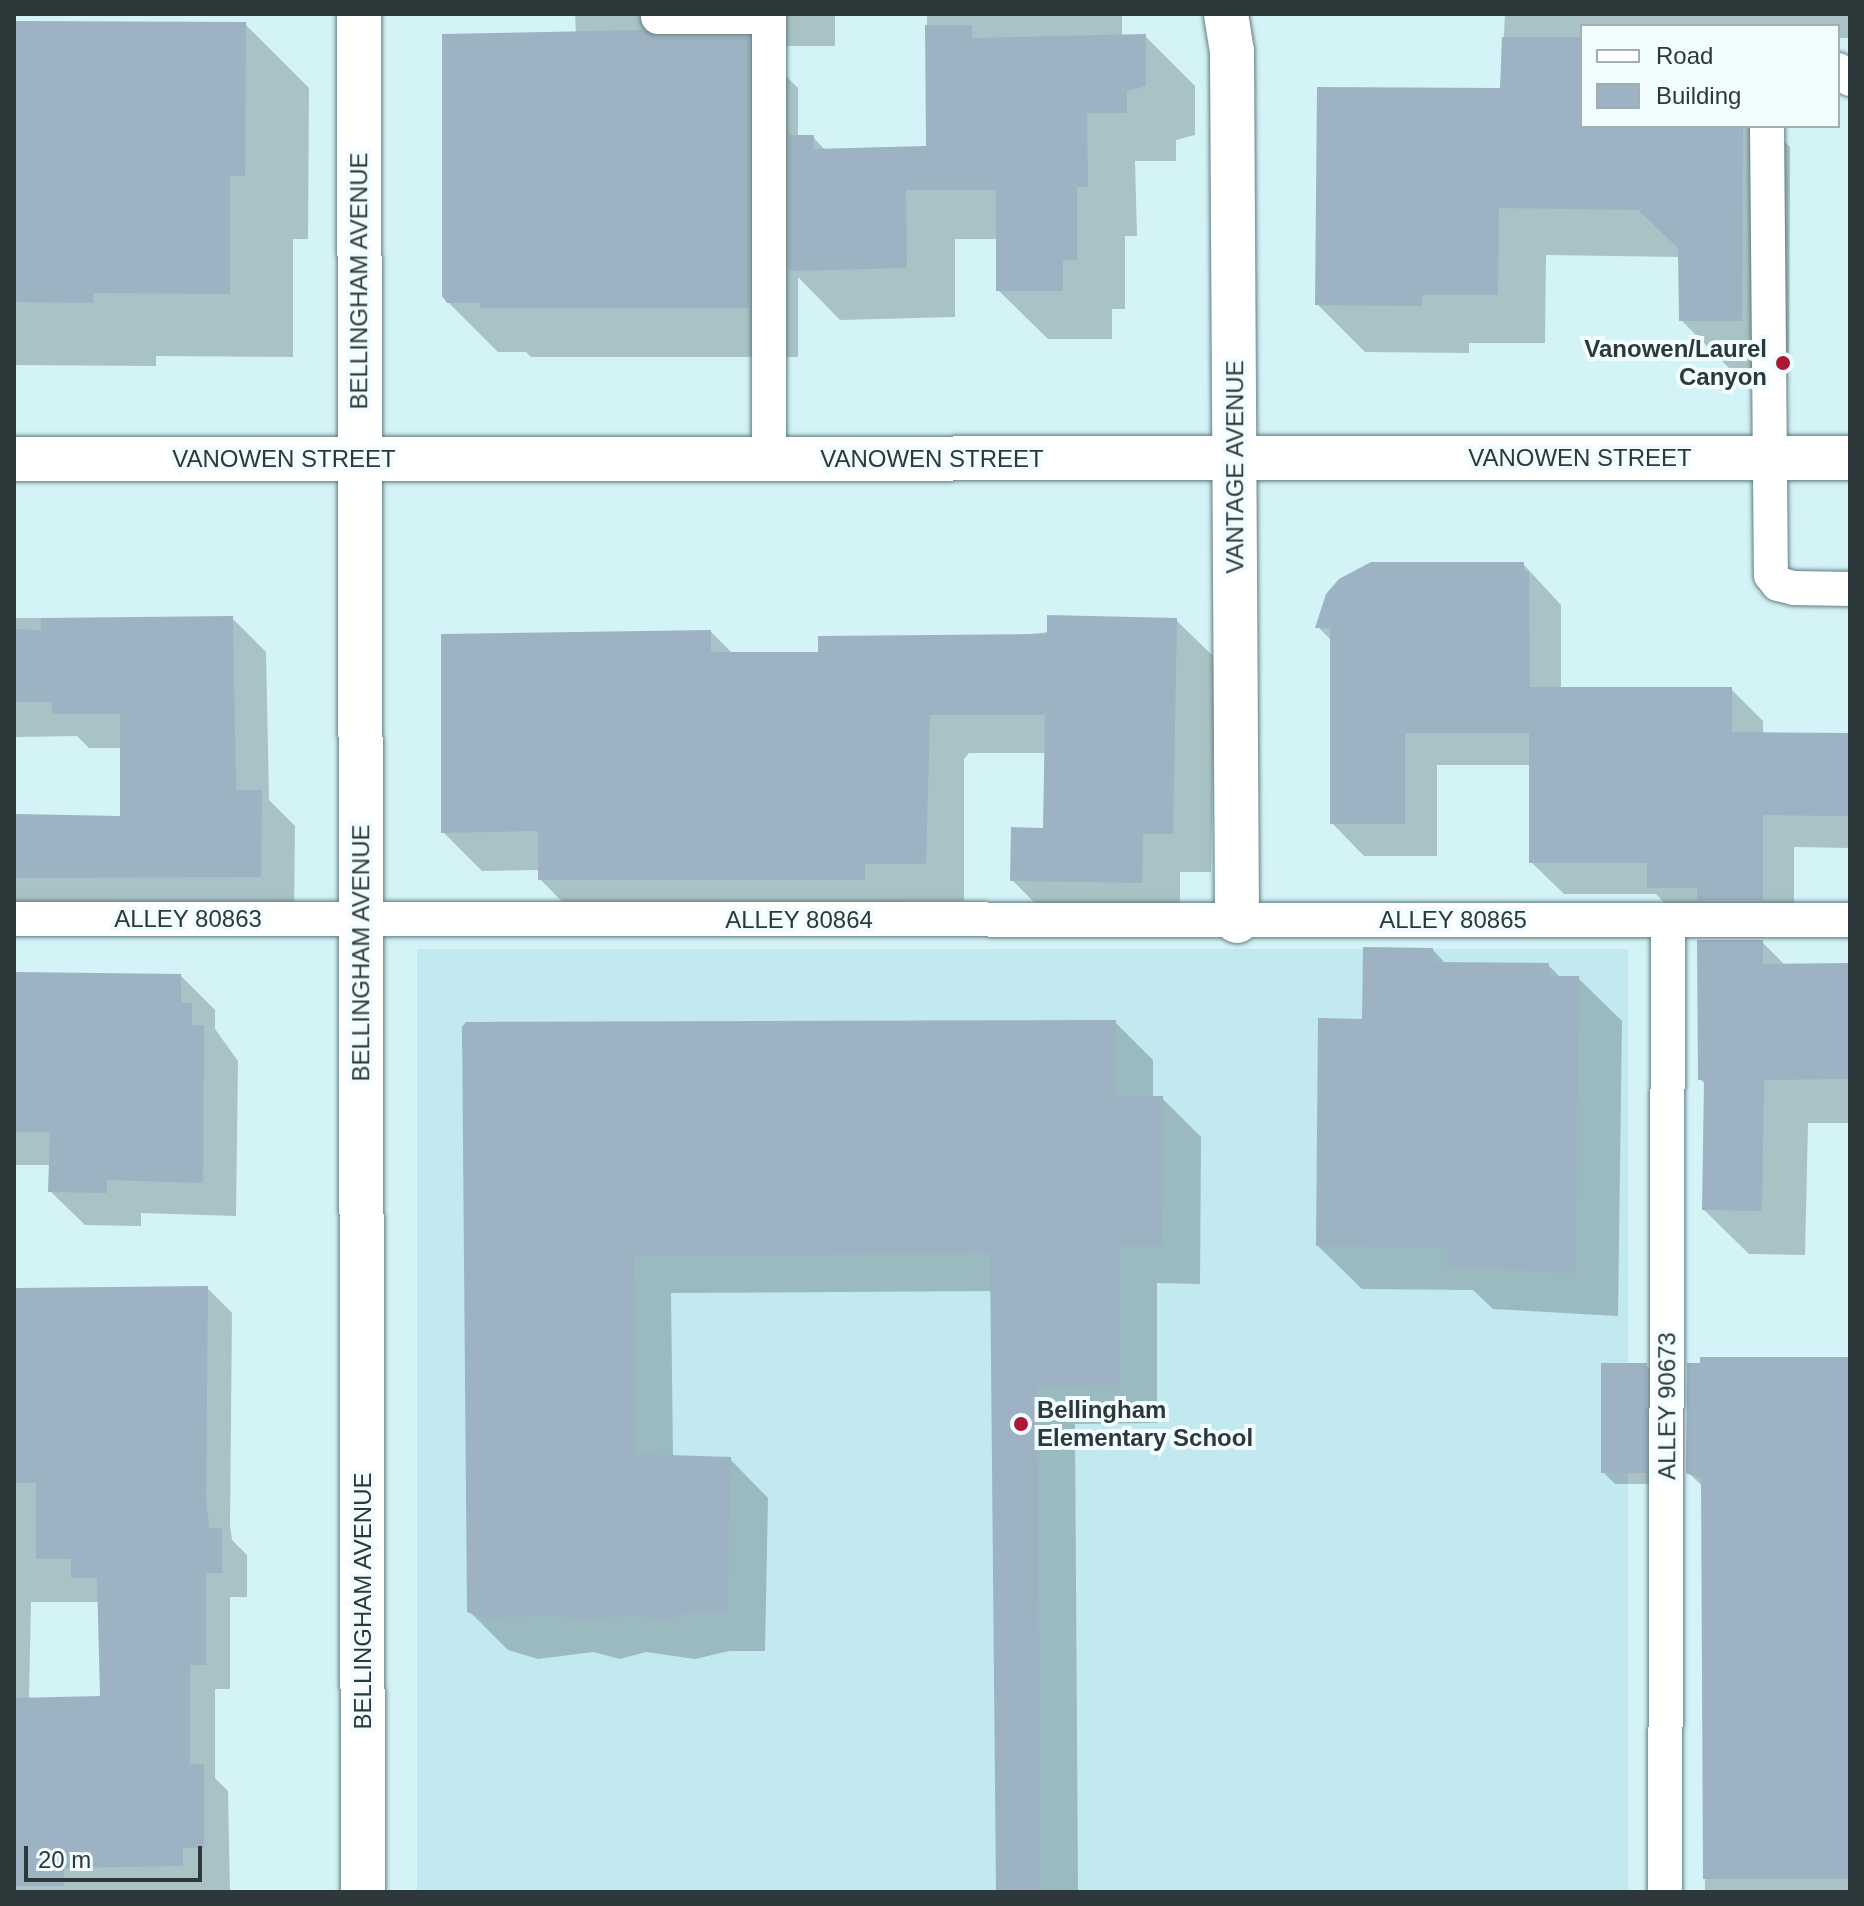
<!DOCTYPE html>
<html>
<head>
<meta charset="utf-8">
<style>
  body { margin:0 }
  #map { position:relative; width:1864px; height:1906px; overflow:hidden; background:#d4f3f7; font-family:Helvetica,sans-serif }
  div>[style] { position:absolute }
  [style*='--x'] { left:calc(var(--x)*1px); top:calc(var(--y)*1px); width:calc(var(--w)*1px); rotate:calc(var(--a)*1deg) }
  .built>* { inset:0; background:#c1e9ef; transform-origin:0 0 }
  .shadow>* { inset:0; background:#0003 }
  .building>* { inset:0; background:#9db2c2; transform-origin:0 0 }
  .roads { filter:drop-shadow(0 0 2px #627e82) drop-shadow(0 0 2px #627e82) }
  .lane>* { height:34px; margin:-17px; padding:0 17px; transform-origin:17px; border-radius:17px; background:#fff }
  .street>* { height:44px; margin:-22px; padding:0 22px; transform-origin:22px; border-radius:22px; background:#fff }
  .secondary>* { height:44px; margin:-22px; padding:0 22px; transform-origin:22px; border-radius:22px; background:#fff }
  .dots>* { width:22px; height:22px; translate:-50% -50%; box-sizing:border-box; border:4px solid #f0fcfe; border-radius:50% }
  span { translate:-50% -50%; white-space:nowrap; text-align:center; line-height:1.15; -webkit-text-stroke:8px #f0fcfe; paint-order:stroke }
  .street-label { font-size:24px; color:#2c383a }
  .poi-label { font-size:24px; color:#2c383a; font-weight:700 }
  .right { translate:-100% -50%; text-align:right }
  .left { translate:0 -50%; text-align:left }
  .frame { position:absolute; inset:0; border:16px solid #2c383a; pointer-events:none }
  .legend { position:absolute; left:1580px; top:24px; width:260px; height:104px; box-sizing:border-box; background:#f0fcfe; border:2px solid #a2aeb0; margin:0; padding:10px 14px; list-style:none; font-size:24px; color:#2c383a }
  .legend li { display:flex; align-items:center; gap:16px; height:40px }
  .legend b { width:40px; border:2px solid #a2aeb0 }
  .scale { position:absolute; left:24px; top:1846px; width:178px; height:36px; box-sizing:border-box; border:4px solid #2c383a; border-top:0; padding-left:10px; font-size:24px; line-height:28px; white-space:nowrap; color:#2c383a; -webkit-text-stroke:6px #f0fcfe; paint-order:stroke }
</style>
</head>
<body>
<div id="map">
  <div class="built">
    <div style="left:417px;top:949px;width:1211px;height:943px"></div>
  </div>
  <div class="shadow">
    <div style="clip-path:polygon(575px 14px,835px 14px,835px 46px,755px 46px,798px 88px,798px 137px,813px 137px,826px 151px,928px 148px,927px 14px,1122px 14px,1122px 36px,1145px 36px,1195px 86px,1195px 135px,1176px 140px,1176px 161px,1135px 161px,1137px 236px,1125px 236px,1125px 309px,1112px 309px,1112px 339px,1048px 339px,998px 290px,998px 239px,955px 239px,955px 317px,840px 320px,798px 277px,798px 357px,531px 357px,526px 352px,498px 352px,448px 302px,576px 36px)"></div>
    <div style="clip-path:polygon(1505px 14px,1850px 14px,1850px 38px,1838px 38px,1838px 26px,1582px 26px,1582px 126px,1769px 126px,1790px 147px,1789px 368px,1729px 368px,1681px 320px,1680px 257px,1546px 255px,1545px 343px,1469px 343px,1469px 353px,1365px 352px,1317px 304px,1501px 90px)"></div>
    <div style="clip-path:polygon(14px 24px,245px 24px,309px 88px,308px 239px,293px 239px,293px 357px,156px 356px,156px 366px,14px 365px)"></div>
    <div style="clip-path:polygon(1523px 564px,1561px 605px,1561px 689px,1731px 689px,1763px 721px,1763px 735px,1850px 735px,1850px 848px,1794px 847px,1794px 932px,1681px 920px,1656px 894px,1564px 894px,1531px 862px,1531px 765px,1437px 765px,1437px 856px,1364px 856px,1332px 823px,1332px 641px,1318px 627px)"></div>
    <div style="clip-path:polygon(14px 618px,232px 618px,266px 652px,269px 800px,295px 826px,294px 911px,14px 907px,14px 817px,122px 818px,122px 748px,89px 748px,77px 736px,14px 737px)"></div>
    <div style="clip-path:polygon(1176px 620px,1215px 658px,1211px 872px,1180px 872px,1180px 921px,1051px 919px,1012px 880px,1045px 830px,1046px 753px,969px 753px,964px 759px,964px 901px,903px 901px,903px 918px,578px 918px,540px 879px,540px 870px,482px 871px,443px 832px,711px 632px,733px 654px,820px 654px)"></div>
    <div style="clip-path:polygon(1762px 942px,1786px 966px,1850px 967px,1850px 1123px,1808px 1123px,1805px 1255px,1749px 1254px,1704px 1210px,1706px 1085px,1700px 1079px)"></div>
    <div style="clip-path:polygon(1433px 950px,1446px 964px,1548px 965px,1561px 978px,1578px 978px,1622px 1021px,1618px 1316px,1493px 1309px,1473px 1290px,1362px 1289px,1318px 1246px,1364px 1021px)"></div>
    <div style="clip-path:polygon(14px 975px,181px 976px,215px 1010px,215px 1029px,238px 1061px,236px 1216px,141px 1213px,141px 1226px,85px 1225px,50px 1191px,51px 1165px,14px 1165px)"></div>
    <div style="clip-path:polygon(1115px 1022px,1153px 1060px,1153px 1098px,1162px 1098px,1201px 1137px,1200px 1284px,1157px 1283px,1157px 1423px,1075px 1424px,1078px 1892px,998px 1892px,992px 1291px,671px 1293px,673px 1457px,730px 1459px,768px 1498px,765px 1651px,729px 1651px,695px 1659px,646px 1652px,620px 1659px,593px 1652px,538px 1659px,508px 1650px,469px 1611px,464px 1027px)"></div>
    <div style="clip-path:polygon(evenodd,14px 1288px,207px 1288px,232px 1313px,230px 1525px,232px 1540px,247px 1555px,247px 1597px,230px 1597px,230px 1689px,215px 1689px,215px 1778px,228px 1791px,230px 1892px,14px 1892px,14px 1288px,31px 1602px,100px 1602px,102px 1698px,29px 1699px,31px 1602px)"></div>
    <div style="clip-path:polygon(1850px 1359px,1850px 1892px,1705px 1892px,1703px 1487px,1688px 1472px)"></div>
    <div style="clip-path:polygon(1646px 1365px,1658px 1377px,1658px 1484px,1615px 1484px,1603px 1472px)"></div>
  </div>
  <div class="building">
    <div style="clip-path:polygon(14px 21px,246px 22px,245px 176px,230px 176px,230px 294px,93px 293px,93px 303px,14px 302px)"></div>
    <div style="clip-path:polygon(925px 25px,972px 25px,972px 38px,1146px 34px,1146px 86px,1127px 91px,1127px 113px,1087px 113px,1088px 187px,1077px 187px,1077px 260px,1063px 260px,1063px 291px,996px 291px,996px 190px,906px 190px,907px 268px,789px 271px,789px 135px,814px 135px,813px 149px,926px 146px)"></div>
    <div style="clip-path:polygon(644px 30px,658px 37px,749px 37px,749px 308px,480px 308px,480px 303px,447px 303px,442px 296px,442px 34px)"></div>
    <div style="clip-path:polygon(1502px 37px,1582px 37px,1582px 126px,1743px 126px,1742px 321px,1679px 321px,1678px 248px,1638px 210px,1499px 208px,1498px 295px,1422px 295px,1422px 306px,1315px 305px,1317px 87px,1500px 88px)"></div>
    <div style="clip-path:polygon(1371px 562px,1524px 562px,1524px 571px,1529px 571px,1530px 687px,1732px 687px,1732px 732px,1850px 733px,1850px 816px,1763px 815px,1763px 900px,1697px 900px,1697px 888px,1647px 888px,1647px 863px,1529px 863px,1529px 733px,1405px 733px,1405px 824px,1330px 824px,1330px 628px,1315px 628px,1326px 594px,1339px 579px)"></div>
    <div style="clip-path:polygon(1047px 615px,1177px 618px,1173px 834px,1143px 834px,1142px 883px,1010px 881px,1011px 827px,1043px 828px,1045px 715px,930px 715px,926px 864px,865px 864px,865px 880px,538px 880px,538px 831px,441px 833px,441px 634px,711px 630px,711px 652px,818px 652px,818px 636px,1047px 634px)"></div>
    <div style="clip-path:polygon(233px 616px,236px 790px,262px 790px,261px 877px,14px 878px,14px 814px,120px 816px,120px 714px,52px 714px,52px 702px,14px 702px,14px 629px,41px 630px,41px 618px)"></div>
    <div style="clip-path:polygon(1697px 940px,1763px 940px,1763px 964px,1850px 963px,1850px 1079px,1764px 1080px,1762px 1211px,1702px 1210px,1704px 1080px,1698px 1080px)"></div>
    <div style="clip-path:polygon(1363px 947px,1433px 948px,1433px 962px,1549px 963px,1548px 976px,1579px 976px,1575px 1273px,1447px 1266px,1448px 1247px,1316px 1246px,1318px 1018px,1362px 1019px)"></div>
    <div style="clip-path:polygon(14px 972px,181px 974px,181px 1003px,192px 1003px,192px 1025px,204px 1025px,203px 1183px,107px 1180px,107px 1193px,48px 1192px,50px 1132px,14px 1132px)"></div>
    <div style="clip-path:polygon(1116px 1020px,1116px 1096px,1163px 1096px,1162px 1246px,1119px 1246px,1119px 1385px,1037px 1386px,1040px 1892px,996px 1892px,990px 1253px,634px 1256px,636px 1454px,731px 1457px,727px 1613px,689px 1613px,656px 1621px,633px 1614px,580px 1621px,553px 1614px,484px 1619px,467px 1612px,462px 1027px,466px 1022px)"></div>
    <div style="clip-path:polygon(208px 1286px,206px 1498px,209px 1528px,222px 1528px,222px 1573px,206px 1573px,206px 1665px,190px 1665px,190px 1764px,204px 1764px,204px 1848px,183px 1848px,183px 1866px,64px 1868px,64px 1886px,14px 1886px,14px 1698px,100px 1696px,97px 1578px,71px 1578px,71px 1559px,36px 1559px,36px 1483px,14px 1483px,14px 1288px)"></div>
    <div style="clip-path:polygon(1700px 1357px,1850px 1357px,1850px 1879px,1703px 1879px,1701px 1479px,1686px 1473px,1687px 1363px,1700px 1363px)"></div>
    <div style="left:1601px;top:1363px;width:46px;height:110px"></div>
  </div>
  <div class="roads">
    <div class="lane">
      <div style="--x:658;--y:17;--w:111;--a:0"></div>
      <div style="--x:769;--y:17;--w:442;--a:90"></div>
      <div style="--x:1838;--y:70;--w:15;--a:37"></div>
      <div style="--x:1767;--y:126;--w:449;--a:89.5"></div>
      <div style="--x:1771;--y:575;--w:11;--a:52"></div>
      <div style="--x:1778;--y:584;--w:16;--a:14"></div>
      <div style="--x:1794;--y:588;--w:56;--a:1"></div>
      <div style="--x:14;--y:919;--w:1836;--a:0.03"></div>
      <div style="--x:1665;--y:1892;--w:972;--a:-89.82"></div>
    </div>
    <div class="street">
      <div style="--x:359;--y:14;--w:1878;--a:89.88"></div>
      <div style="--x:1226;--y:14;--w:37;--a:81"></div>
      <div style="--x:1232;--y:51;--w:870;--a:89.67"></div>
    </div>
    <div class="secondary">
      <div style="--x:14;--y:459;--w:1836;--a:-0.03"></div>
    </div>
  </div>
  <div class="dots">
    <div style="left:1783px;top:363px;background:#ad1838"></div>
    <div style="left:1021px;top:1424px;background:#ad1838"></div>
  </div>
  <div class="street-label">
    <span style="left:359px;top:281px;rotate:-90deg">BELLINGHAM AVENUE</span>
    <span style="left:1580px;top:458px">VANOWEN STREET</span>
    <span style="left:284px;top:459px">VANOWEN STREET</span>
    <span style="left:932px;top:459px">VANOWEN STREET</span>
    <span style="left:1235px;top:467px;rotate:-90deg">VANTAGE AVENUE</span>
    <span style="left:188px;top:919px">ALLEY 80863</span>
    <span style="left:799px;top:920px">ALLEY 80864</span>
    <span style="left:1453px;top:920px">ALLEY 80865</span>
    <span style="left:361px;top:953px;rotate:-90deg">BELLINGHAM AVENUE</span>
    <span style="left:1667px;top:1406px;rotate:-90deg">ALLEY 90673</span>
    <span style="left:363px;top:1601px;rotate:-90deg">BELLINGHAM AVENUE</span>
  </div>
  <div class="poi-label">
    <span class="right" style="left:1767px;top:363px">Vanowen/Laurel<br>Canyon</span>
    <span class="left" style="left:1037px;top:1424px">Bellingham<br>Elementary School</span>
  </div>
  <div class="frame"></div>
  <ul class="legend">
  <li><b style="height:10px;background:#fff"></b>Road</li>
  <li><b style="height:22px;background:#9db2c2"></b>Building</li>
  </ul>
  <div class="scale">20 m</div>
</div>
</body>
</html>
